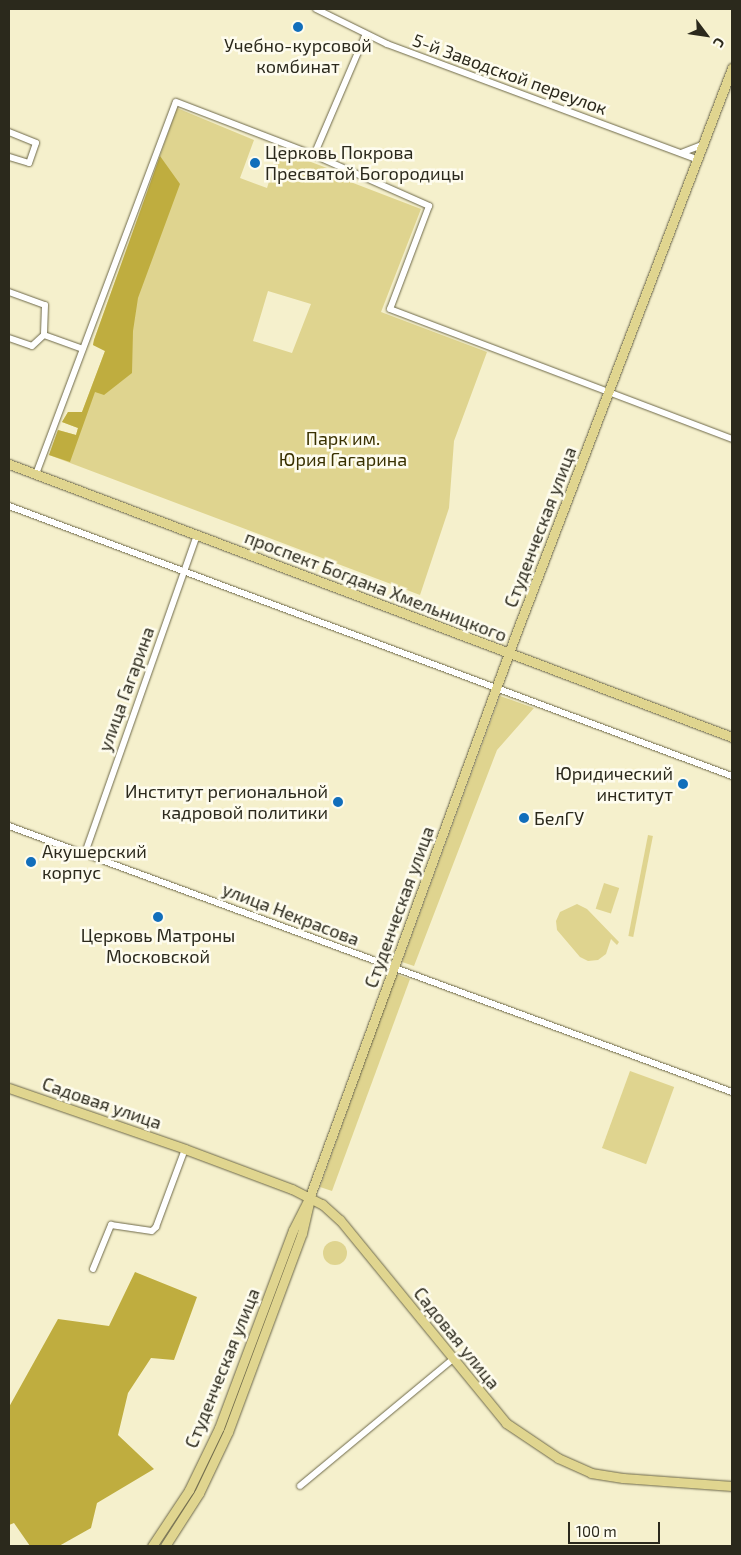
<!DOCTYPE html>
<html>
<head>
<meta charset="utf-8">
<style>
  body { margin:0 }
  #map { position:relative; width:741px; height:1555px; overflow:hidden; background:#f5f0cc; font-family:"Exo 2",sans-serif }
  div>[style] { position:absolute }
  [style*='--x'] { left:calc(var(--x)*1px); top:calc(var(--y)*1px); width:calc(var(--w)*1px); rotate:calc(var(--a)*1deg) }
  .green>* { inset:0; background:#dfd48f; transform-origin:0 0 }
  .round { border-radius:50% }
  .forest>* { inset:0; background:#bfad3f }
  .roads { filter:drop-shadow(0 0 1px #6d6849) drop-shadow(0 0 1px #6d6849) }
  .minor>* { height:6px; margin:-3px; padding:0 3px; transform-origin:3px; border-radius:3px; background:#fff }
  .major>* { height:9px; margin:-4.5px; padding:0 4.5px; transform-origin:4.5px; border-radius:4.5px; background:#e0d58f }
  .dots>* { width:14px; height:14px; translate:-50% -50%; box-sizing:border-box; border:2px solid #fefcee; border-radius:50% }
  span { translate:-50% -50%; white-space:nowrap; text-align:center; line-height:1.15; -webkit-text-stroke:5px #fefcee; paint-order:stroke }
  .poi-label { font-size:18px; color:#2b291c }
  .left { translate:0 -50%; text-align:left }
  .right { translate:-100% -50%; text-align:right }
  .street-label { font-size:18px; color:#2b291c }
  .park-label { font-size:18px; color:#393101 }
  .frame { position:absolute; inset:0; border:10px solid #2b291c; pointer-events:none }
  .north { position:absolute; left:681px; top:10px; width:50px; height:50px; -webkit-text-stroke:4px #fefcee; paint-order:stroke; rotate:121deg; font-size:14px; font-weight:700; line-height:20px; text-align:center; color:#2b291c }
  .north::after { content:''; display:block; margin:auto; width:18px; height:22px; background:#2b291c; clip-path:polygon(50% 0,100% 100%,50% 72%,0 100%) }
  .scale { position:absolute; left:568px; top:1522px; width:92px; height:22px; box-sizing:border-box; border:2px solid #2b291c; border-top:0; padding-left:6px; font-size:15px; line-height:18px; white-space:nowrap; color:#2b291c; -webkit-text-stroke:4px #fefcee; paint-order:stroke }
</style>
</head>
<body>
<div id="map">
  <div class="green">
    <div style="clip-path:polygon(evenodd,177px 108px,254px 140px,240px 178px,267px 188px,279px 150px,327px 168px,327px 173px,421px 209px,381px 312px,487px 352px,454px 441px,449px 508px,420px 595px,49px 455px,58px 430px,76px 435px,78px 428px,62px 422px,68px 412px,82px 412px,105px 351px,93px 345px,94px 340px,177px 108px,268px 291px,311px 304px,292px 353px,253px 341px,268px 291px)"></div>
    <div style="clip-path:polygon(500px 696px,534px 708px,497px 750px,414px 966px,402px 962px)"></div>
    <div style="left:648px;top:835px;width:5px;height:103px;rotate:11deg"></div>
    <div style="left:604px;top:883px;width:16px;height:27px;rotate:18deg"></div>
    <div style="clip-path:polygon(577px 904px,587px 909px,619px 942px,617px 945px,611px 939px,606px 954px,598px 960px,588px 961px,580px 957px,557px 930px,556px 921px,560px 912px)"></div>
    <div style="clip-path:polygon(396px 974px,410px 979px,332px 1191px,320px 1187px)"></div>
    <div style="left:630px;top:1071px;width:47px;height:82px;rotate:20deg"></div>
    <div class="round" style="left:323px;top:1241px;width:24px;height:24px"></div>
  </div>
  <div class="forest">
    <div style="clip-path:polygon(160px 156px,180px 184px,138px 298px,133px 331px,132px 373px,104px 395px,95px 392px,70px 462px,49px 455px,58px 430px,76px 435px,78px 428px,62px 422px,68px 412px,82px 412px,105px 351px,93px 345px,94px 340px)"></div>
    <div style="clip-path:polygon(135px 1272px,197px 1297px,174px 1360px,151px 1358px,128px 1393px,118px 1435px,154px 1469px,97px 1503px,91px 1528px,59px 1546px,30px 1546px,14px 1523px,9px 1525px,9px 1407px,58px 1319px,109px 1326px)"></div>
  </div>
  <div class="roads">
    <div class="minor">
      <div style="--x:316;--y:9;--w:79;--a:26.2"></div>
      <div style="--x:387;--y:44;--w:331;--a:20.4"></div>
      <div style="--x:9;--y:132;--w:29;--a:22"></div>
      <div style="--x:36;--y:143;--w:21;--a:109"></div>
      <div style="--x:29;--y:163;--w:21;--a:-163"></div>
      <div style="--x:681;--y:153;--w:22;--a:-21"></div>
      <div style="--x:314;--y:155;--w:129;--a:-66.8"></div>
      <div style="--x:9;--y:292;--w:38;--a:20"></div>
      <div style="--x:45;--y:305;--w:30;--a:92"></div>
      <div style="--x:44;--y:335;--w:41;--a:19.7"></div>
      <div style="--x:9;--y:338;--w:24;--a:19"></div>
      <div style="--x:32;--y:346;--w:16;--a:-43"></div>
      <div style="--x:36;--y:474;--w:397;--a:-69.4"></div>
      <div style="--x:176;--y:102;--w:148;--a:21"></div>
      <div style="--x:314;--y:155;--w:126;--a:23.9"></div>
      <div style="--x:429;--y:206;--w:110;--a:110.7"></div>
      <div style="--x:390;--y:309;--w:366;--a:20.8"></div>
      <div style="--x:9;--y:506;--w:772;--a:20.48"></div>
      <div style="--x:9;--y:826;--w:770;--a:20.2"></div>
      <div style="--x:85;--y:853;--w:337;--a:-70.6"></div>
      <div style="--x:93;--y:1269;--w:48;--a:-67.8"></div>
      <div style="--x:111;--y:1225;--w:41;--a:8.3"></div>
      <div style="--x:152;--y:1231;--w:6;--a:-45"></div>
      <div style="--x:156;--y:1227;--w:83;--a:-69.6"></div>
      <div style="--x:300;--y:1486;--w:199;--a:-39.7"></div>
    </div>
    <div class="major">
      <div style="--x:9;--y:464;--w:773;--a:20.69"></div>
      <div style="--x:9;--y:1088;--w:186;--a:19.1"></div>
      <div style="--x:185;--y:1149;--w:114;--a:20.5"></div>
      <div style="--x:292;--y:1189;--w:34;--a:27"></div>
      <div style="--x:322;--y:1204;--w:24;--a:42"></div>
      <div style="--x:340;--y:1220;--w:262;--a:50.7"></div>
      <div style="--x:506;--y:1423;--w:63;--a:33.9"></div>
      <div style="--x:558;--y:1458;--w:36;--a:24"></div>
      <div style="--x:591;--y:1473;--w:32;--a:9"></div>
      <div style="--x:623;--y:1478;--w:109;--a:4.2"></div>
      <div style="--x:152;--y:1546;--w:67;--a:-56.5"></div>
      <div style="--x:189;--y:1490;--w:69;--a:-64.2"></div>
      <div style="--x:219;--y:1428;--w:211;--a:-69.5"></div>
      <div style="--x:293;--y:1230;--w:38;--a:-63"></div>
      <div style="--x:310;--y:1196;--w:602;--a:-69.88"></div>
      <div style="--x:517;--y:631;--w:603;--a:-69.1"></div>
      <div style="--x:165;--y:1546;--w:63;--a:-57.3"></div>
      <div style="--x:199;--y:1493;--w:68;--a:-64.6"></div>
      <div style="--x:228;--y:1432;--w:212;--a:-69.6"></div>
      <div style="--x:302;--y:1233;--w:32;--a:-77"></div>
    </div>
  </div>
  <div class="dots">
    <div style="left:298px;top:27px;background:#116ebb"></div>
    <div style="left:255px;top:163px;background:#116ebb"></div>
    <div style="left:683px;top:784px;background:#116ebb"></div>
    <div style="left:338px;top:802px;background:#116ebb"></div>
    <div style="left:524px;top:818px;background:#116ebb"></div>
    <div style="left:31px;top:862px;background:#116ebb"></div>
    <div style="left:158px;top:917px;background:#116ebb"></div>
  </div>
  <div class="poi-label">
    <span style="left:298px;top:56px">Учебно-курсовой<br>комбинат</span>
    <span class="left" style="left:265px;top:163px">Церковь Покрова<br>Пресвятой Богородицы</span>
    <span class="right" style="left:673px;top:784px">Юридический<br>институт</span>
    <span class="right" style="left:328px;top:802px">Институт региональной<br>кадровой политики</span>
    <span class="left" style="left:534px;top:818px">БелГУ</span>
    <span class="left" style="left:42px;top:862px">Акушерский<br>корпус</span>
    <span style="left:158px;top:946px">Церковь Матроны<br>Московской</span>
  </div>
  <div class="street-label">
    <span style="left:510px;top:74px;rotate:20deg">5-й Заводской переулок</span>
    <span style="left:540px;top:527px;rotate:-69deg">Студенческая улица</span>
    <span style="left:376px;top:586px;rotate:21deg">проспект Богдана Хмельницкого</span>
    <span style="left:126px;top:689px;rotate:-70deg">улица Гагарина</span>
    <span style="left:399px;top:907px;rotate:-70deg">Студенческая улица</span>
    <span style="left:291px;top:914px;rotate:21deg">улица Некрасова</span>
    <span style="left:102px;top:1103px;rotate:19deg">Садовая улица</span>
    <span style="left:457px;top:1338px;rotate:51deg">Садовая улица</span>
    <span style="left:222px;top:1368px;rotate:-68deg">Студенческая улица</span>
  </div>
  <div class="park-label">
    <span style="left:343px;top:449px">Парк им.<br>Юрия Гагарина</span>
  </div>
  <div class="frame"></div>
  <div class="north">С</div>
  <div class="scale">100 m</div>
</div>
</body>
</html>
